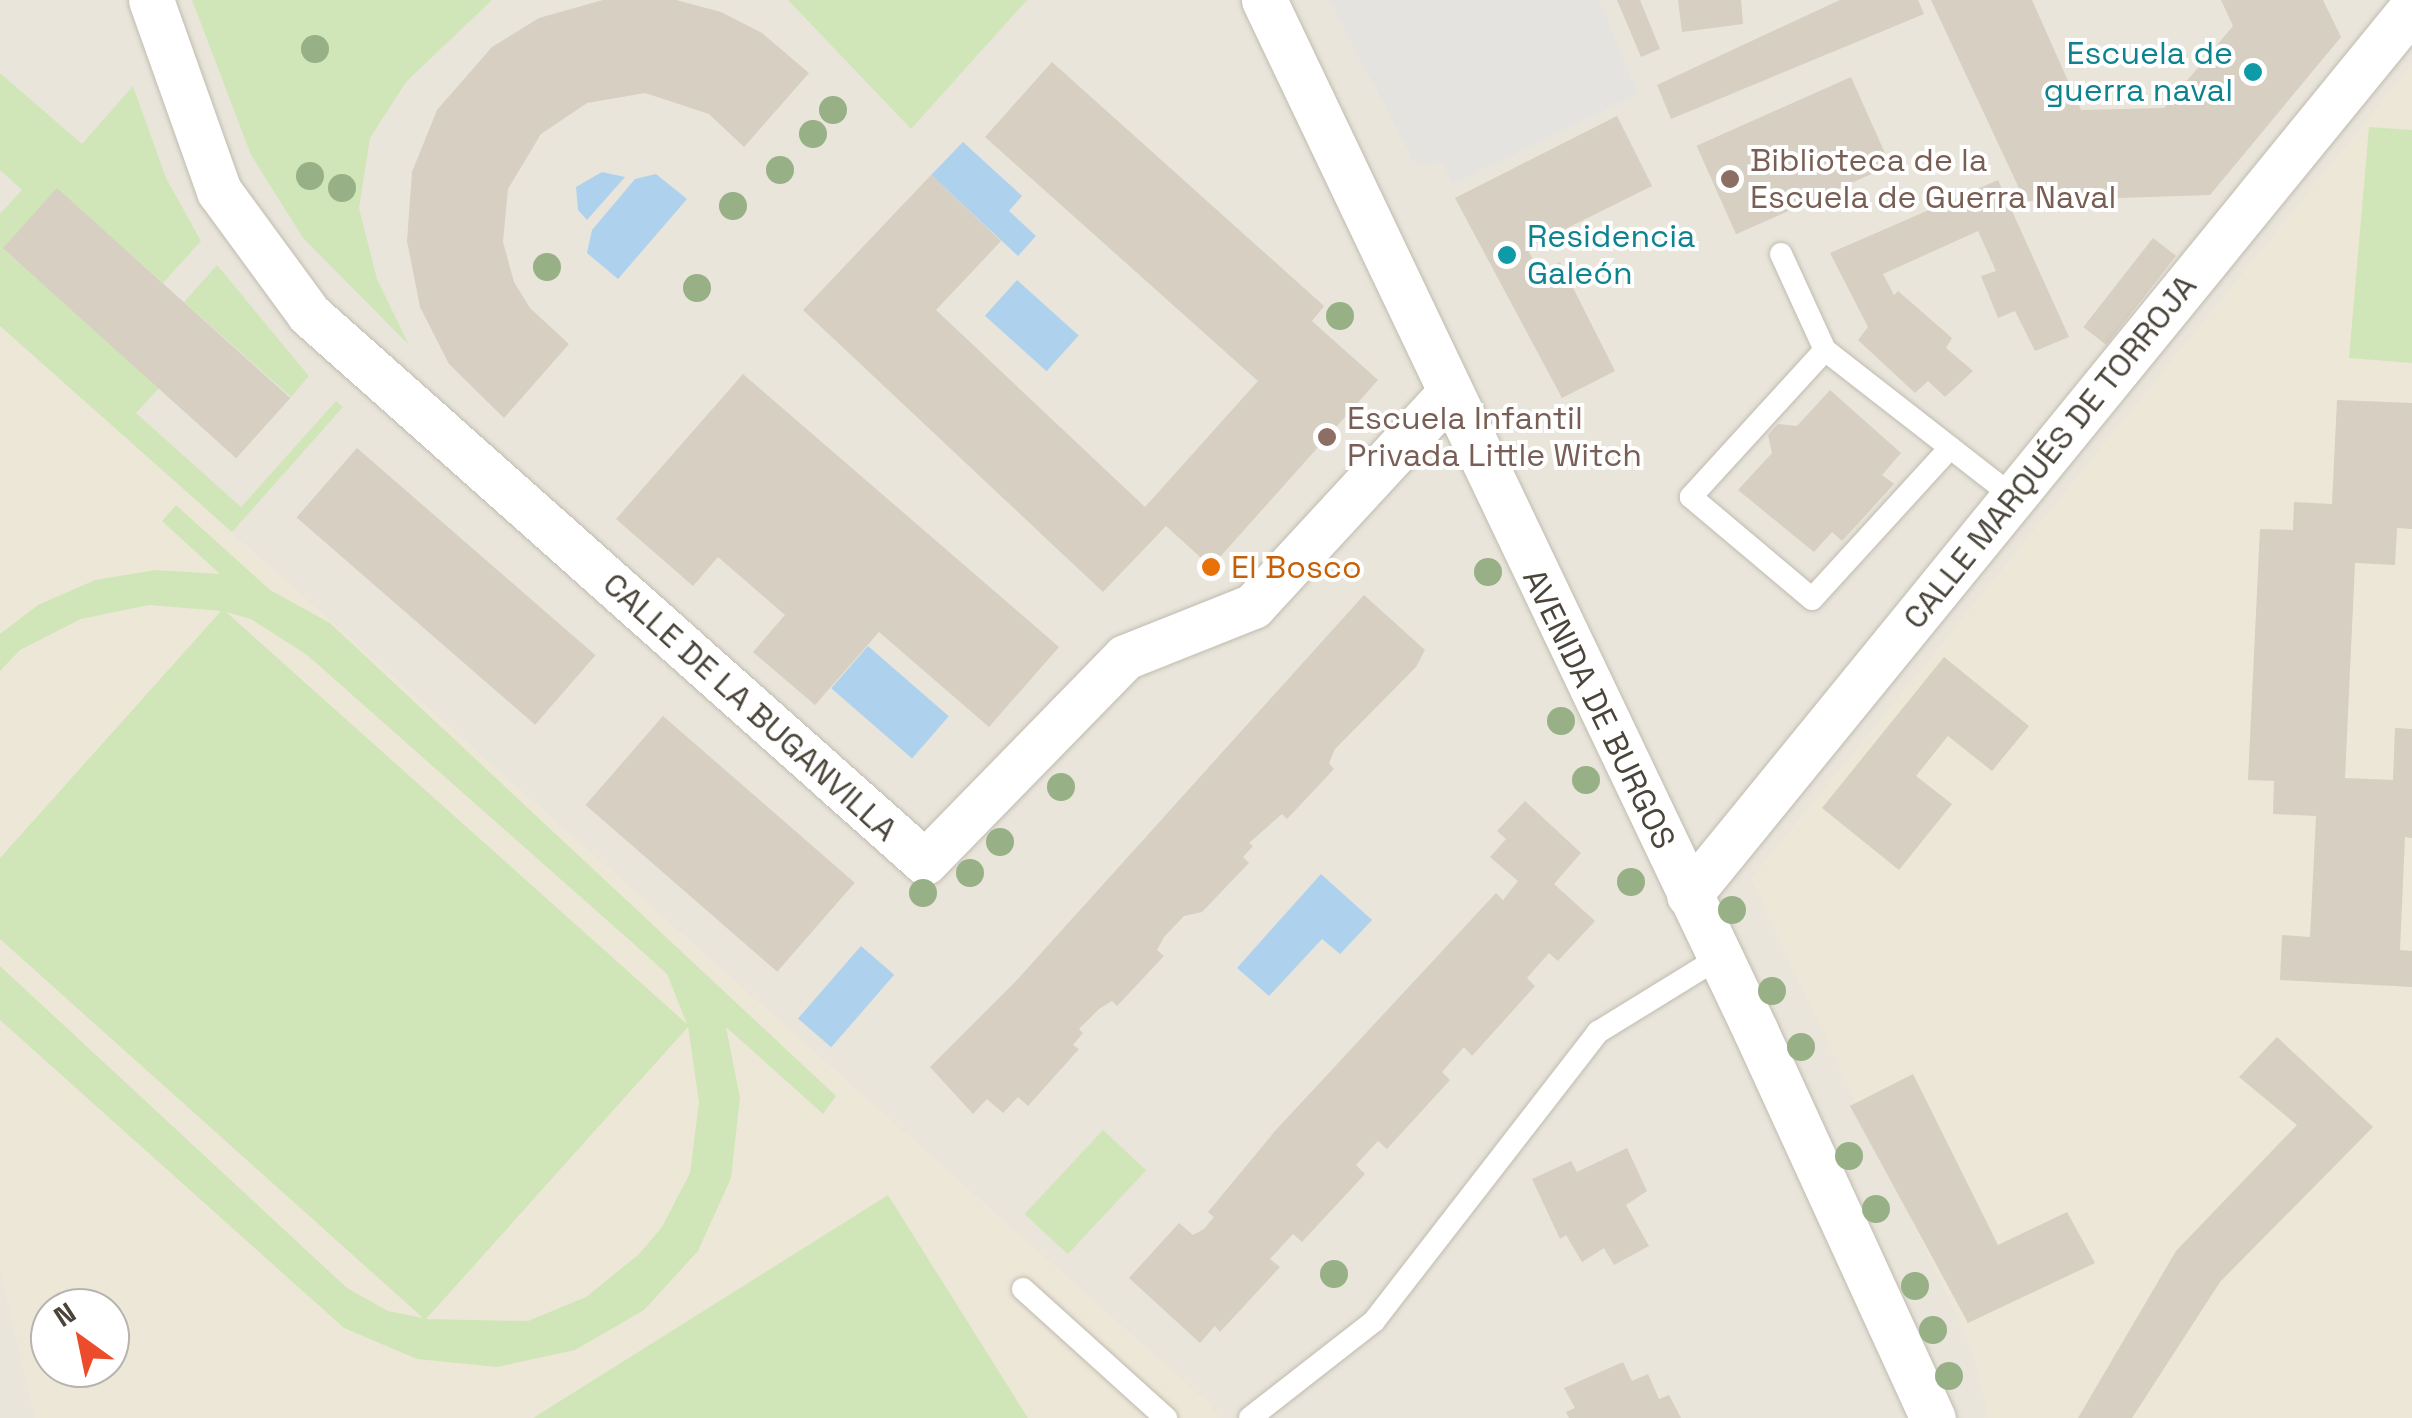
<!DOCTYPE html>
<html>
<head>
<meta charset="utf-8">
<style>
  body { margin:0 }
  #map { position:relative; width:2412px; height:1418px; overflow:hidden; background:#f5f3ed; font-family:"Space Grotesk",sans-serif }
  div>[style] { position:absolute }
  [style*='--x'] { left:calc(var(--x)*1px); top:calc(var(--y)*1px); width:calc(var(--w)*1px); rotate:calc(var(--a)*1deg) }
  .residential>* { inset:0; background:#e9e5db }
  .education>* { inset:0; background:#ede7d8 }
  .green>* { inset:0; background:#d1e6b8; transform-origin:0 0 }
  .parking>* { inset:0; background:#e5e3e0 }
  .water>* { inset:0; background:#aed2ed; transform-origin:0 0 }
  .building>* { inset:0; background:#d6cfc2; transform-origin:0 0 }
  .roads { filter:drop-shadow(0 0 2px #c0bbaf) drop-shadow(0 0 2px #c0bbaf) }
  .lane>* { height:22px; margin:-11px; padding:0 11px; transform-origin:11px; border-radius:11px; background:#fff }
  .street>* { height:45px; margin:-22.5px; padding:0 22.5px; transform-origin:22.5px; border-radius:22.5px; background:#fff }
  .trees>* { width:28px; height:28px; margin:-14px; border-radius:50%; background:#97b085 }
  .dots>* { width:28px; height:28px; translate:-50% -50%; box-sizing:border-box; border:5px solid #fff; border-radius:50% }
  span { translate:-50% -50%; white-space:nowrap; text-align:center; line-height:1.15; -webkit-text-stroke:8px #fff; paint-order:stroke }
  .culture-label { font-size:32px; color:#0d838f }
  .right { translate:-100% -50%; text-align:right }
  .left { translate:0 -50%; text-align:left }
  .education-label { font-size:32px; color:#785e54 }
  .street-label { font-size:32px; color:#4a443a }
  .food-label { font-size:32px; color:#c56008 }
  .north { position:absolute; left:30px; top:1288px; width:100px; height:100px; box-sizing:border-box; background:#fff; border:2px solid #b7b4b0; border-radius:50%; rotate:327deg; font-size:28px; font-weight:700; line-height:40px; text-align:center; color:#4a443a }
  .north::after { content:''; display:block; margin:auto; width:35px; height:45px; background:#ed4c2c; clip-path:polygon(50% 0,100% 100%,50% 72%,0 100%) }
</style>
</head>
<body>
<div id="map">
  <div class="residential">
    <div style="clip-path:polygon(evenodd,0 0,2412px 0,2412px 1418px,0 1418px,0 0,50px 1308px,110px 1308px,110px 1368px,50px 1368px,50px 1308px)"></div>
  </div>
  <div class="education">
    <div style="clip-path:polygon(2412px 65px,2412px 1418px,1988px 1418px,1974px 1353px,1751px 879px)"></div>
    <div style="clip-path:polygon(evenodd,0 326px,1207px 1402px,1220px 1418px,35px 1418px,0 1270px,0 326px,50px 1308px,110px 1308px,110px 1368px,50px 1368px,50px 1308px)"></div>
  </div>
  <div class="green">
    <div style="clip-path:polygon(192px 0,492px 0,406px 82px,370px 138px,359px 208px,377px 279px,409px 345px,303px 238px,251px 155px)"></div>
    <div style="clip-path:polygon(788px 0,1027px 0,911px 129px)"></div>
    <div style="clip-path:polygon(0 73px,82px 144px,133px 86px,166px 178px,201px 241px,163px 283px,57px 189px,3px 249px,160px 387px,136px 413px,241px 507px,336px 401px,343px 407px,232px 532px,0 326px,0 214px,22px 190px,0 170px)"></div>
    <div style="clip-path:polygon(2369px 127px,2412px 130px,2412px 363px,2349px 358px)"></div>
    <div style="clip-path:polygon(217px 265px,309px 376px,291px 397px,184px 302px)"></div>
    <div style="clip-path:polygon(evenodd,176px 505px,270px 590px,330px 623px,836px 1096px,823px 1114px,726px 1027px,740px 1098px,731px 1178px,698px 1251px,644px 1310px,575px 1350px,497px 1367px,417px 1359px,344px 1328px,0 1020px,0 966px,347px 1288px,388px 1311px,423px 1318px,0 939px,0 858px,221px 611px,149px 605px,81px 619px,20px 650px,0 671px,0 634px,38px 605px,95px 580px,156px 570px,220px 574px,162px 521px,176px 505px,226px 612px,251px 619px,307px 655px,635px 945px,667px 974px,687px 1024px,226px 612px,176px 505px,688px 1027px,699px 1102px,690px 1173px,662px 1227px,638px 1255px,586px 1297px,528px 1321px,426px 1319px,688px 1027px)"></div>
    <div style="left:1103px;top:1130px;width:59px;height:115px;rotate:43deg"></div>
    <div style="clip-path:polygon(888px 1195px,1028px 1418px,533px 1418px)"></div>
  </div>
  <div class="parking">
    <div style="clip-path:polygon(1329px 0,1599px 0,1638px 94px,1453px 184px,1443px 163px,1415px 164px)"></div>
  </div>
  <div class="water">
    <div style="clip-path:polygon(963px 142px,1022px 196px,1009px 211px,1036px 236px,1018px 256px,931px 175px)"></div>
    <div style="clip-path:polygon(602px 172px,625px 177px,587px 220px,578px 210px,576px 187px)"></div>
    <div style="clip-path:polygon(656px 174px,687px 199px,618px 279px,587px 253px,592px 230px,635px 179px)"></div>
    <div style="left:1017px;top:280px;width:83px;height:48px;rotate:42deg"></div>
    <div style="left:868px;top:646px;width:107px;height:56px;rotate:41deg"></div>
    <div style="clip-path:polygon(1321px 874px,1372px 920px,1340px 954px,1322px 939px,1269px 996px,1237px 968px)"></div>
    <div style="left:861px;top:946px;width:44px;height:96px;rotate:41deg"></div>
  </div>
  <div class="building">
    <div style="clip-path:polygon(603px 0,676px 0,721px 12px,762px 33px,809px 73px,744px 147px,709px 114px,645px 93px,587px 103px,541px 134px,508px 189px,503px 242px,514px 282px,530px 308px,569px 344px,504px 418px,449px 364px,420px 307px,407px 241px,412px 172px,437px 110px,492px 47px,539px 18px)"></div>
    <div style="clip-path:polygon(1617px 0,1640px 0,1660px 49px,1641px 57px)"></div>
    <div style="clip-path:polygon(1678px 0,1741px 0,1743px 24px,1682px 32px)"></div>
    <div style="clip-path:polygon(1840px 0,1918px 0,1924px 14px,1671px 119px,1657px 85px)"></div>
    <div style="clip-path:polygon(1931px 0,2032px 0,2081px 110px,2164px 108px,2233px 26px,2221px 0,2323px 0,2341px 37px,2210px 195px,2025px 201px)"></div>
    <div style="clip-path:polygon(1052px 62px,1324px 306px,1312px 321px,1378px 380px,1211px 567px,1166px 526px,1103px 592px,803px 310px,931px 175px,1001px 241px,936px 310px,1145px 507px,1258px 381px,985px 137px)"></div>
    <div style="left:1851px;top:77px;width:97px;height:169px;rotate:66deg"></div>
    <div style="clip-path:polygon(1617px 116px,1652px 186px,1527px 248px,1540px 273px,1560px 262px,1615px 371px,1562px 398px,1455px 198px)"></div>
    <div style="clip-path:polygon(1998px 180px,2069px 337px,2035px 351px,2015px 311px,1998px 318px,1981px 276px,1996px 271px,1978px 231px,1883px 274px,1894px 295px,1898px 291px,1952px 338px,1946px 348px,1973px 371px,1945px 397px,1928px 381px,1915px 393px,1858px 340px,1868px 327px,1830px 253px)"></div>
    <div style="left:57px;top:188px;width:314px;height:81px;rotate:42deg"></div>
    <div style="left:2153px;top:238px;width:29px;height:113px;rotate:38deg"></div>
    <div style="clip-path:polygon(743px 374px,1059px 647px,989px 727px,879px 632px,815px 705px,753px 652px,785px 615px,718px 557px,693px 586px,616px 519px)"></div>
    <div style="clip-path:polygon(1830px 390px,1901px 453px,1882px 475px,1894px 484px,1842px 541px,1832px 532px,1814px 552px,1738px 490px,1772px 453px,1768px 435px,1778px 424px,1797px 426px)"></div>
    <div style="clip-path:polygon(2337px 400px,2412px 403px,2412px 529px,2397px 528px,2395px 565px,2355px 563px,2345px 778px,2393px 780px,2395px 728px,2412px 729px,2412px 838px,2405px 837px,2400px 950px,2412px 951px,2412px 987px,2280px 980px,2282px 935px,2310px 937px,2316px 816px,2273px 814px,2274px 781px,2248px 780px,2260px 529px,2293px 530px,2294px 502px,2332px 504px)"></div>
    <div style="left:357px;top:448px;width:316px;height:92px;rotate:41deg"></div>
    <div style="clip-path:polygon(1364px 595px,1425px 650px,1416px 667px,1335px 749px,1329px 763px,1334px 769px,1287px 819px,1282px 814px,1249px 843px,1253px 846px,1243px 857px,1249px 863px,1202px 912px,1184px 916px,1164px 937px,1157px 950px,1164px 956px,1117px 1006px,1112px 1001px,1099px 1009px,1079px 1029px,1083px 1033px,1073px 1045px,1079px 1049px,1028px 1106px,1018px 1097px,1003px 1113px,987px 1099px,973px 1114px,930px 1067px,1016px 981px)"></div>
    <div style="clip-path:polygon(1944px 657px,2029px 726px,1992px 771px,1948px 736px,1916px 776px,1952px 804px,1899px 870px,1822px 808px)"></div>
    <div style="left:663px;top:716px;width:254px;height:118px;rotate:41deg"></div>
    <div style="clip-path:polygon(1525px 801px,1581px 853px,1554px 884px,1595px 921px,1558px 961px,1549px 953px,1527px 978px,1535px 986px,1472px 1056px,1464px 1047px,1442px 1072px,1450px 1080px,1387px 1149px,1378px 1141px,1356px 1165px,1365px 1174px,1302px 1242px,1293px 1234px,1270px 1259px,1280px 1267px,1220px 1332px,1215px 1326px,1200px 1343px,1129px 1278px,1179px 1223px,1193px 1235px,1204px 1229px,1214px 1217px,1208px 1212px,1275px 1131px,1496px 893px,1503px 900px,1518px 881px,1490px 857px,1506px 839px,1497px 831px)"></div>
    <div style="clip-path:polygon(2277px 1037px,2373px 1127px,2220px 1282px,2132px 1418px,2078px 1418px,2176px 1251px,2297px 1125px,2239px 1077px)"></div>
    <div style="clip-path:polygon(1913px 1074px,1998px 1245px,2067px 1212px,2095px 1263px,1968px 1323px,1850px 1106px)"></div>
    <div style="clip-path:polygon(1627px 1148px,1647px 1191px,1626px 1205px,1649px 1246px,1614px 1265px,1604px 1248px,1582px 1262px,1566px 1235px,1560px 1239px,1532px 1179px,1571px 1161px,1577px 1172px)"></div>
    <div style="clip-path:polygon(1623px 1362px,1632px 1381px,1648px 1374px,1659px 1399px,1669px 1395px,1681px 1418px,1569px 1418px,1566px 1412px,1575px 1408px,1564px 1388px)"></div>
  </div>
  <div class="roads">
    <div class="lane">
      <div style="--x:1781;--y:254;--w:106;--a:65.4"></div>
      <div style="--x:1825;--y:350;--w:239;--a:37.9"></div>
      <div style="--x:1825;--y:350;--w:199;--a:132.4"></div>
      <div style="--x:1691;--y:497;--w:158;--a:40.1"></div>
      <div style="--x:1812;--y:599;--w:205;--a:-47.6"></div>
      <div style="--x:1023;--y:1289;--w:193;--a:42.1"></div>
      <div style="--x:1250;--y:1418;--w:157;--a:-38"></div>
      <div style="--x:1374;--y:1321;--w:366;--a:-52.2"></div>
      <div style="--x:1598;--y:1032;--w:143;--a:-31.6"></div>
    </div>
    <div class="street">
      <div style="--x:151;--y:0;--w:203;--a:70.4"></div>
      <div style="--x:219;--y:191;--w:152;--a:53.8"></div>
      <div style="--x:309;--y:314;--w:824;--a:41.66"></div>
      <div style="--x:925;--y:862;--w:286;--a:-45.7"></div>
      <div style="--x:1125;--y:657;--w:138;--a:-21.7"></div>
      <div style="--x:1253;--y:606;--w:287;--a:-47.3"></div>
      <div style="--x:1264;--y:0;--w:1143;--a:64.51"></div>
      <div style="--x:1756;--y:1032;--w:425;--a:65.4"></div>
      <div style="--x:1689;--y:895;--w:1144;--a:-50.82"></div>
    </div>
  </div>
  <div class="trees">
    <div style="left:315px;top:49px"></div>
    <div style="left:833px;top:110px"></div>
    <div style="left:813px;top:134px"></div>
    <div style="left:780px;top:170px"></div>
    <div style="left:310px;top:176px"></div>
    <div style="left:342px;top:188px"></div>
    <div style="left:733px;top:206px"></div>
    <div style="left:547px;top:267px"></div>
    <div style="left:697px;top:288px"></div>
    <div style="left:1340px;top:316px"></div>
    <div style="left:1488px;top:572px"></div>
    <div style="left:1561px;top:721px"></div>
    <div style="left:1586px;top:780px"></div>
    <div style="left:1061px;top:787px"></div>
    <div style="left:1000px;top:842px"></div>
    <div style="left:970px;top:873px"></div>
    <div style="left:1631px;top:882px"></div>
    <div style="left:923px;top:893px"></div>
    <div style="left:1732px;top:910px"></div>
    <div style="left:1772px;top:991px"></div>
    <div style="left:1801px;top:1047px"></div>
    <div style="left:1849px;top:1156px"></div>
    <div style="left:1876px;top:1209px"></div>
    <div style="left:1334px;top:1274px"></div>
    <div style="left:1915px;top:1286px"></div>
    <div style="left:1933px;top:1330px"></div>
    <div style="left:1949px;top:1376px"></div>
  </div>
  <div class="dots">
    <div style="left:2253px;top:72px;background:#0f9aa8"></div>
    <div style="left:1730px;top:179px;background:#8d6e63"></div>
    <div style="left:1507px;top:255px;background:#0f9aa8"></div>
    <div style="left:1327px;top:437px;background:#8d6e63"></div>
    <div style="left:1211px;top:567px;background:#e8710a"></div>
  </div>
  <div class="culture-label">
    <span class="right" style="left:2233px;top:72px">Escuela de<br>guerra naval</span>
    <span class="left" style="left:1527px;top:255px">Residencia<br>Galeón</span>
  </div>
  <div class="education-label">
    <span class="left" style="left:1750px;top:179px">Biblioteca de la<br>Escuela de Guerra Naval</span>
    <span class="left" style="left:1347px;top:437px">Escuela Infantil<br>Privada Little Witch</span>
  </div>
  <div class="street-label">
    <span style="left:2050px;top:452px;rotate:-51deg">CALLE MARQUÉS DE TORROJA</span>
    <span style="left:750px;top:707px;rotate:42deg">CALLE DE LA BUGANVILLA</span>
    <span style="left:1599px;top:709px;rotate:64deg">AVENIDA DE BURGOS</span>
  </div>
  <div class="food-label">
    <span class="left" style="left:1231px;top:567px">El Bosco</span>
  </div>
  <div class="north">N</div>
</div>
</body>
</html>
